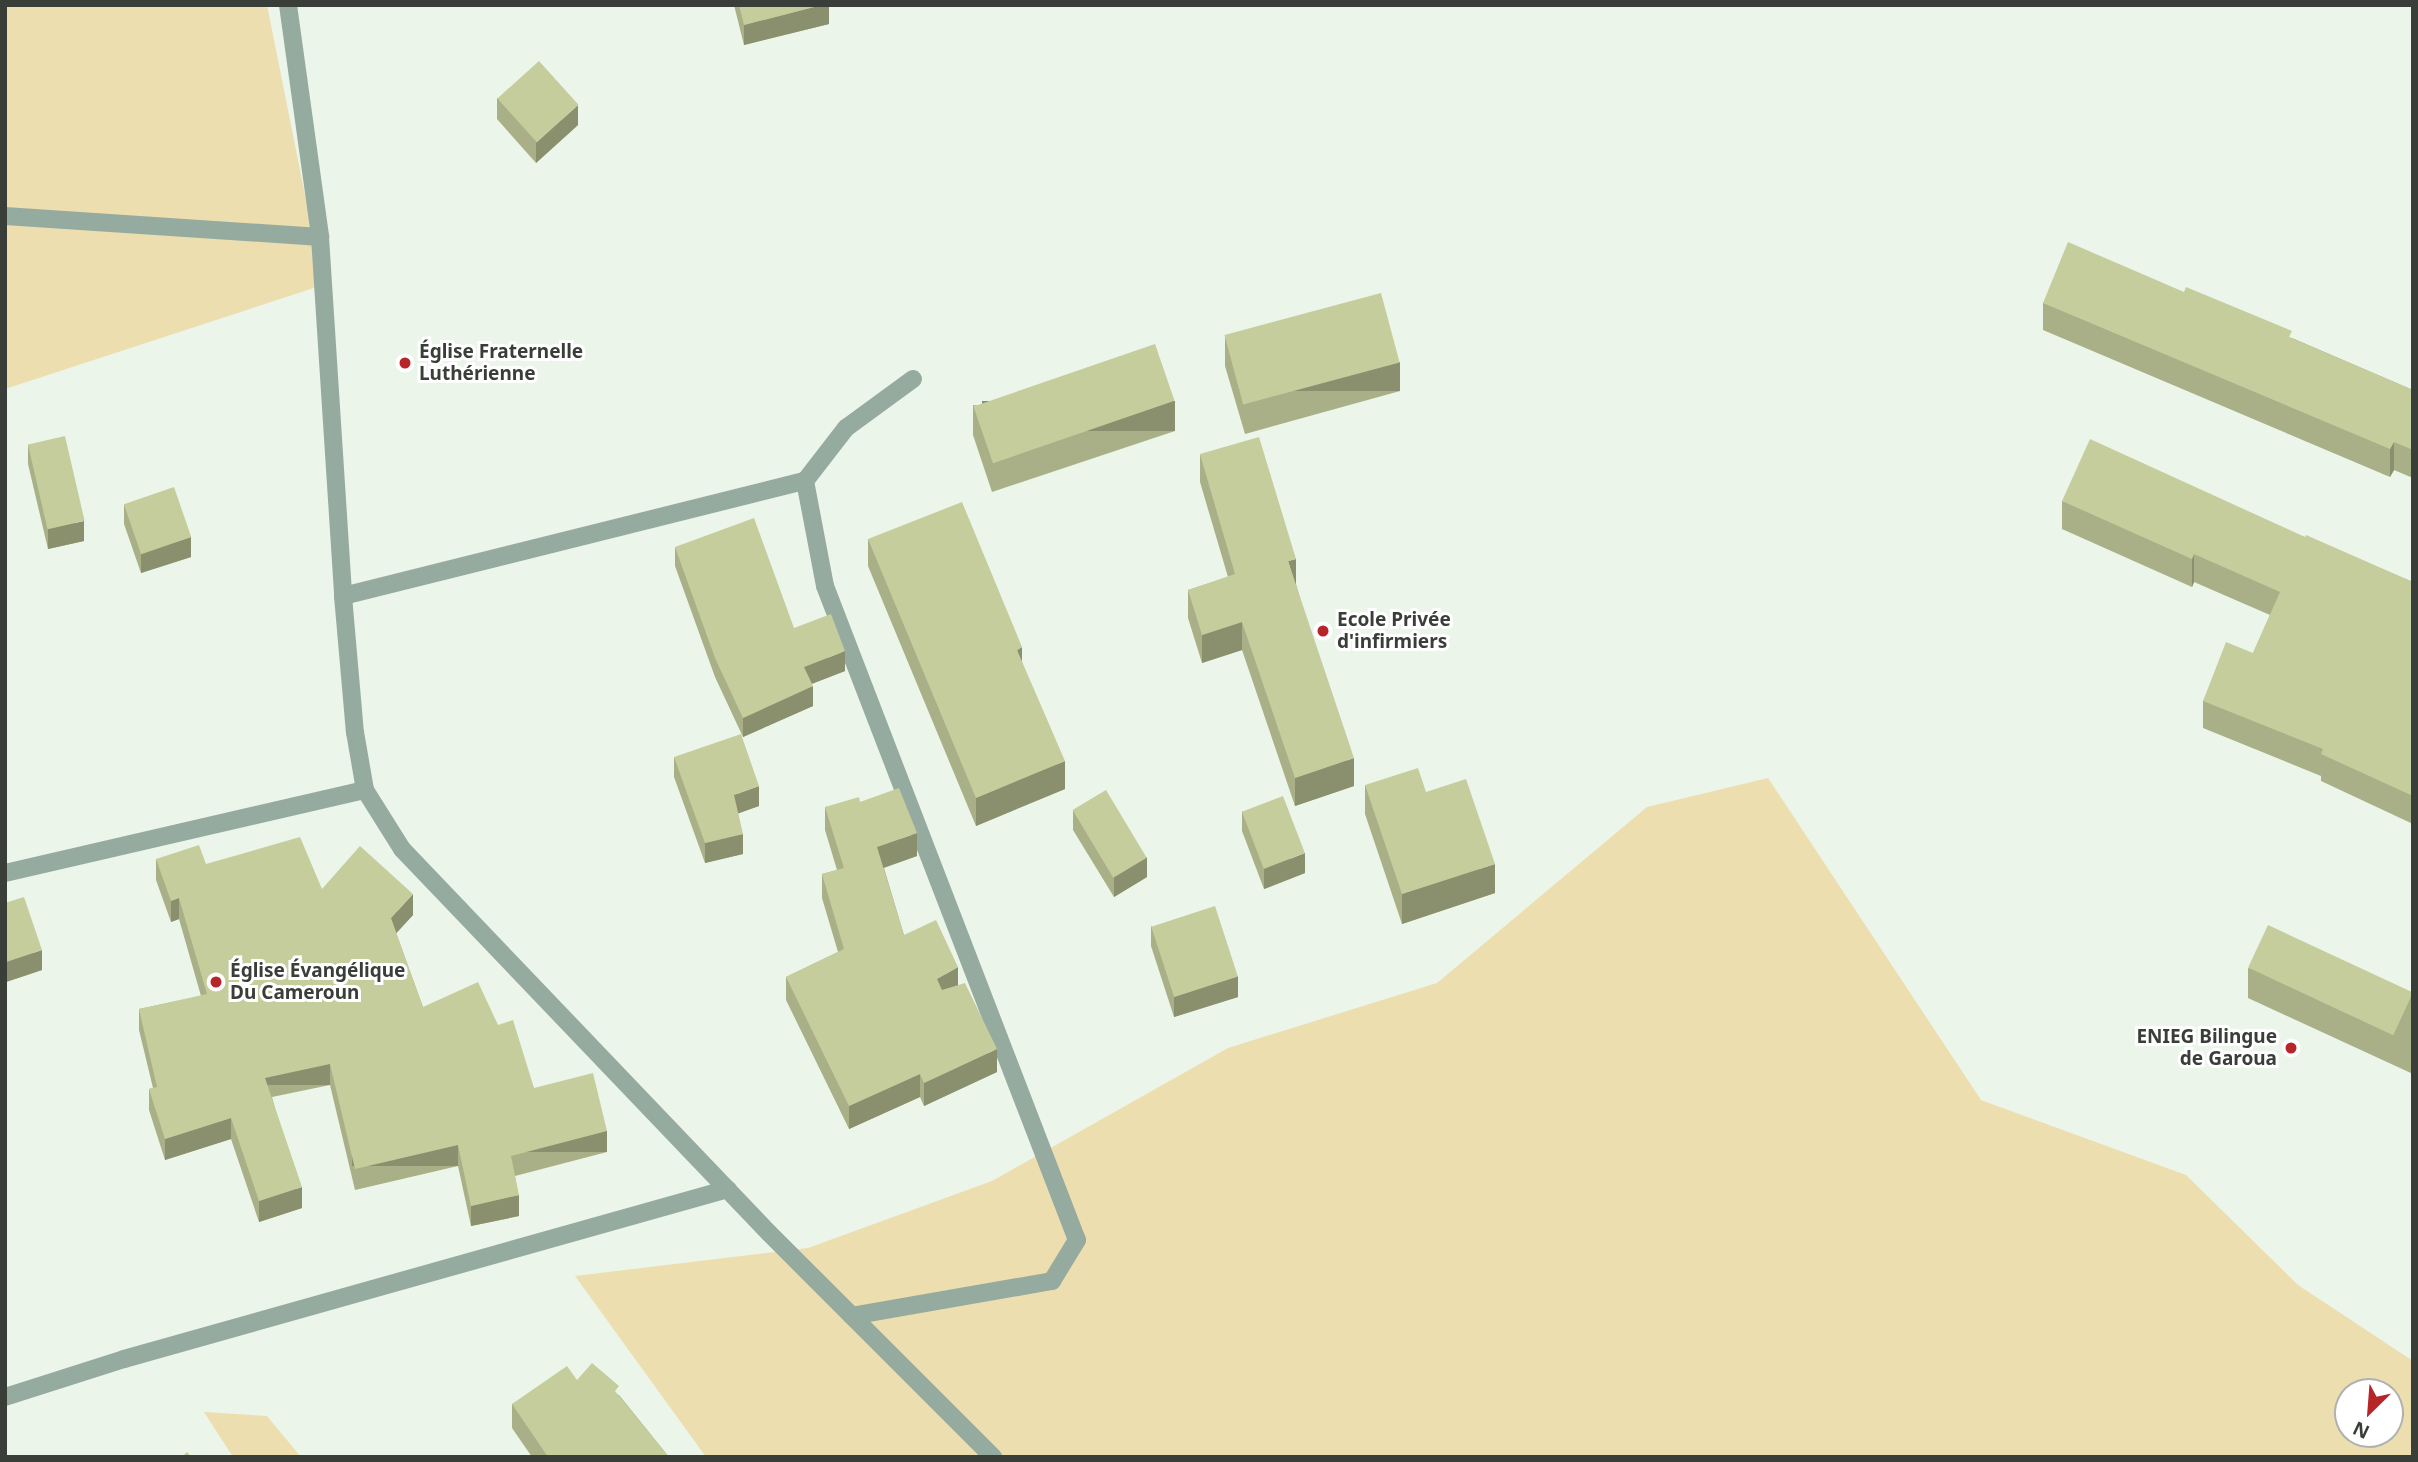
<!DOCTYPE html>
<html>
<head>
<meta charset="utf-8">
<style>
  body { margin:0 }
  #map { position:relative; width:2418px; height:1462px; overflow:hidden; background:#ecf5e9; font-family:"Noto Sans",sans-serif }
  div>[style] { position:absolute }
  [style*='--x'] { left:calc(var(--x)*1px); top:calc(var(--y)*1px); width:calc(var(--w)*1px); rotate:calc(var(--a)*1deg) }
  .green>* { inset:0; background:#eddeaf }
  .minor>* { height:18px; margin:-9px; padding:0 9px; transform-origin:9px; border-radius:9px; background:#96ab9f }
  .wall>* { inset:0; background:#a9b087 }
  .shaded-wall>* { inset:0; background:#8a906e; transform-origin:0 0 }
  .building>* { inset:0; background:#c5cd9d; transform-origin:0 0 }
  .dots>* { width:19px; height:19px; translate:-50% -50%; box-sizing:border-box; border:4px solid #fff; border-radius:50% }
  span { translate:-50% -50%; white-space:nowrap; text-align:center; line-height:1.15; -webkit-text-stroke:6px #fff; paint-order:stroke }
  .poi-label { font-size:19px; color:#3a3e39; font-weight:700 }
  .left { translate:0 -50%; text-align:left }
  .right { translate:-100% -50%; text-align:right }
  .frame { position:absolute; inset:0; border:7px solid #3a3e39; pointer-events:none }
  .north { position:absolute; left:2334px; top:1378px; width:70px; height:70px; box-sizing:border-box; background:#fff; border:2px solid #b0b2b0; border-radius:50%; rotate:205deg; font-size:19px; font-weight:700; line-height:28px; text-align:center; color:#3a3e39 }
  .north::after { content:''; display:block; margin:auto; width:24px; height:32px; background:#b62628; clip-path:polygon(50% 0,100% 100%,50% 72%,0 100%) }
</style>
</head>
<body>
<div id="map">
  <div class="green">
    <div style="clip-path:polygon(5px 5px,267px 5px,323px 285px,5px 389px)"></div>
    <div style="clip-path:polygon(evenodd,1768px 778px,1981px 1100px,2186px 1175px,2298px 1285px,2413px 1361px,2413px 1457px,706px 1457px,575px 1276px,808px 1248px,992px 1181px,1228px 1048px,1437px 983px,1647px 807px,1768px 778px,2348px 1392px,2390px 1392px,2390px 1434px,2348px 1434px,2348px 1392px)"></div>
    <div style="clip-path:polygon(204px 1412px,267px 1416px,301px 1457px,233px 1457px)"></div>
  </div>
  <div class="minor">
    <div style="--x:288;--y:5;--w:234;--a:82.1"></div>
    <div style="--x:320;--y:237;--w:360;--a:86.3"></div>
    <div style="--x:343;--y:596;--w:137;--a:85"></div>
    <div style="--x:355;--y:732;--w:59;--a:80.2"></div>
    <div style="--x:365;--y:790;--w:70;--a:57.9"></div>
    <div style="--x:402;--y:849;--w:531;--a:46.3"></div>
    <div style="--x:769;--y:1233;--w:317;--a:45"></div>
    <div style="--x:5;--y:216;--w:316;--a:3.8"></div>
    <div style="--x:805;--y:481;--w:107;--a:79.2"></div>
    <div style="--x:825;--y:586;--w:701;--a:68.93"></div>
    <div style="--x:1077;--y:1240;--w:48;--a:121.4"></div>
    <div style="--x:1052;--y:1281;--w:203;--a:170.1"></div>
    <div style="--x:343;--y:596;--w:476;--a:-14"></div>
    <div style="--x:805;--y:481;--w:67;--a:-52.3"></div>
    <div style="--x:846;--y:428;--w:83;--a:-36.2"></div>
    <div style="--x:5;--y:873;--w:369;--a:-13"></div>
    <div style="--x:5;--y:1397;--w:125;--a:-17.7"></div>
    <div style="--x:124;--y:1359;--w:627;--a:-15.72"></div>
  </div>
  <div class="wall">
    <div style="clip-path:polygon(734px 5px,829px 5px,829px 24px,744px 45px)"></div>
    <div style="clip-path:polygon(497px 98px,578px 125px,536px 163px,497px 119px)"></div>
    <div style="clip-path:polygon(2043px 303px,2292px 338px,2413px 390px,2413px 478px,2394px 470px,2390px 477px,2043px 330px)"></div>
    <div style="clip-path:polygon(1225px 336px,1400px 391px,1245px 434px,1225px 366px)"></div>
    <div style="clip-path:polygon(973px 405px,1175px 431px,992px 492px,973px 435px)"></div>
    <div style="clip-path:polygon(28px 444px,84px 541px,48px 549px,28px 464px)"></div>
    <div style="clip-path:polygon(1200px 454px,1296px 584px,1354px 786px,1295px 806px,1242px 650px,1202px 663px,1188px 618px,1188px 590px,1228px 577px,1200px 482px)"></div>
    <div style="clip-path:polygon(2062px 501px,2305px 537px,2413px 582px,2413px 824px,2321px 781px,2321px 776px,2203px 728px,2203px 701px,2253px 653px,2270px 615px,2194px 582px,2192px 587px,2062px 529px)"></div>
    <div style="clip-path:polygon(124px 504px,191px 557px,141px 573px,124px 524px)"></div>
    <div style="clip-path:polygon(868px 539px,1022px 662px,1065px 789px,976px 826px,868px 566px)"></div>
    <div style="clip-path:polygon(675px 547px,845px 671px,811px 684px,813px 706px,743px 737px,715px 677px,675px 566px)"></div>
    <div style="clip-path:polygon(674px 757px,759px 806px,738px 813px,743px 854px,705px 863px,674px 777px)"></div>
    <div style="clip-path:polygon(1365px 785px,1426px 792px,1495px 893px,1402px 924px,1365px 814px)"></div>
    <div style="clip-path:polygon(860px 802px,917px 856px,884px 868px,904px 935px,958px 985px,997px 1072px,924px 1106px,920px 1097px,849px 1129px,786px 1000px,786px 977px,838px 952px,822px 898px,822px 874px,837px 870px,825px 830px,825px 807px)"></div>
    <div style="clip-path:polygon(1073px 810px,1147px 877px,1114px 897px,1073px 830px)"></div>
    <div style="clip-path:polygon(1242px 811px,1305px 873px,1264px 889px,1242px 831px)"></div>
    <div style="clip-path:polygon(156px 859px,206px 864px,322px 889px,413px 915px,396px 933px,423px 1007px,498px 1025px,534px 1088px,607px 1152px,515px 1176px,519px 1216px,471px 1226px,458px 1166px,355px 1190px,330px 1085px,272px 1097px,302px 1208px,259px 1222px,231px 1139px,165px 1160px,149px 1110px,149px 1089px,153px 1088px,139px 1030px,139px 1009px,201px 996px,179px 919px,171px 922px,156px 880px)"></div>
    <div style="clip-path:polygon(5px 903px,42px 970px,6px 982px,5px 979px)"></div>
    <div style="clip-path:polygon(1151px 926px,1238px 997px,1174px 1017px,1151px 946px)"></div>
    <div style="clip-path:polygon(2248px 968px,2413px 992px,2413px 1074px,2248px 998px)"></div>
    <div style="clip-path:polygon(577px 1380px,619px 1395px,669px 1457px,532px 1457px,512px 1428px,512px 1404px)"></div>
  </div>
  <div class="shaded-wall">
    <div style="clip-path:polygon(822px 5px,829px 5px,829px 24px,744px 45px,744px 25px)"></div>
    <div style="clip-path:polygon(578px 105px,578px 125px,536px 163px,536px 143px)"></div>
    <div style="left:1400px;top:362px;width:29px;height:161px;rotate:90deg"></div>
    <div style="left:1175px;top:401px;width:30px;height:193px;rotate:90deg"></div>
    <div style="clip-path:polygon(2394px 442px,2394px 470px,2390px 477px,2390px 449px)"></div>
    <div style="clip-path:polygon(84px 521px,84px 541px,48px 549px,48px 529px)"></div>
    <div style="clip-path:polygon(191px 537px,191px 557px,141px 573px,141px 553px)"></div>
    <div style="clip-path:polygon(2194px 554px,2194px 582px,2192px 587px,2192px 559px)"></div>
    <div style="clip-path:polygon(1296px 559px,1296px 587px,1288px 561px)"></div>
    <div style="clip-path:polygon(1242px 622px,1242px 650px,1202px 663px,1202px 635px)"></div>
    <div style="clip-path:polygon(1022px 647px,1022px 675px,1017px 650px)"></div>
    <div style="clip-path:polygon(845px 651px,845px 671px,804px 687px,804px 667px)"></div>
    <div style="clip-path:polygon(813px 686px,813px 706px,743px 737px,743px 718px)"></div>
    <div style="clip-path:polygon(1354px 758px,1354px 786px,1295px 806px,1295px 778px)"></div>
    <div style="clip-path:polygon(1065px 761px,1065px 789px,976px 826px,976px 798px)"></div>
    <div style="clip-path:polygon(759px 786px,759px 806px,734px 815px,734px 795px)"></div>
    <div style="clip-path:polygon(917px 833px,917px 856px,877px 870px,877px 847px)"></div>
    <div style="clip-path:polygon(743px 834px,743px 854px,705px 863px,705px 843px)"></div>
    <div style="clip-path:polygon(1305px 853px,1305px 873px,1264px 889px,1264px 869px)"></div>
    <div style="clip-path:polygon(1147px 857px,1147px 877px,1114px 897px,1114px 876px)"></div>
    <div style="clip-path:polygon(1495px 864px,1495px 893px,1402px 924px,1402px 894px)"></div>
    <div style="clip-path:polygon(413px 894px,413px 915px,391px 939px,391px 918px)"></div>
    <div style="clip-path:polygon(179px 898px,179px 919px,171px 922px,171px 901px)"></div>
    <div style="clip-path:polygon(42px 950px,42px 970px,6px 982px,6px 962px)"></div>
    <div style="clip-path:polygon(958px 967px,958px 990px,937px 1002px,937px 979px)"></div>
    <div style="clip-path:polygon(1238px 976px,1238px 997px,1174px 1017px,1174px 997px)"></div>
    <div style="clip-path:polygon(997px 1049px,997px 1072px,924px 1106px,924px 1083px)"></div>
    <div style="left:330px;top:1064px;width:21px;height:66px;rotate:90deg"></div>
    <div style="clip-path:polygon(920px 1074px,920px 1097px,849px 1129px,849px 1106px)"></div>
    <div style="clip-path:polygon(231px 1118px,231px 1139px,165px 1160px,165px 1139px)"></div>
    <div style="left:607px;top:1131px;width:21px;height:99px;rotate:90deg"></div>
    <div style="left:458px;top:1145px;width:21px;height:106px;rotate:90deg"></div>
    <div style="clip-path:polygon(302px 1187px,302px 1208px,259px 1222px,259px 1201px)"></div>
    <div style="clip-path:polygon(519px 1195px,519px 1216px,471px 1226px,471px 1206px)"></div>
  </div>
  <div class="building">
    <div style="clip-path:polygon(739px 5px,822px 5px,744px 25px)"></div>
    <div style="left:539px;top:61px;width:59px;height:56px;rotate:48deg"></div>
    <div style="clip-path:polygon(2068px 242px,2184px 292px,2186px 287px,2292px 331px,2289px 337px,2413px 390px,2413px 450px,2394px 442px,2390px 449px,2043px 303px)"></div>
    <div style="left:1381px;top:293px;width:72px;height:162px;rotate:75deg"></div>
    <div style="left:1155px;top:344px;width:60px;height:192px;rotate:71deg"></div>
    <div style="left:65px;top:436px;width:87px;height:38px;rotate:77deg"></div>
    <div style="clip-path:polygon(1259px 437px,1296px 559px,1288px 561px,1354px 758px,1295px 778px,1242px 622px,1202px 635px,1188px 590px,1235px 574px,1200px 454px)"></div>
    <div style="clip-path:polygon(2090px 439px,2305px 537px,2306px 535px,2413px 582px,2413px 796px,2321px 754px,2323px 749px,2203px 701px,2226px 642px,2253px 653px,2280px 592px,2194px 554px,2192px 559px,2062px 501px)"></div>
    <div style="left:174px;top:487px;width:53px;height:53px;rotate:71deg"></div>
    <div style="clip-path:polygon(962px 502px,1022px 647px,1017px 650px,1065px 761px,976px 798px,868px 539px)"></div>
    <div style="clip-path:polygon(754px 518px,794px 628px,831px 614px,845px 651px,804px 667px,813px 686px,743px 718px,715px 658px,675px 547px)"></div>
    <div style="clip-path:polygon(741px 734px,759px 786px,734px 795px,743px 834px,705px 843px,674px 757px)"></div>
    <div style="clip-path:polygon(1418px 768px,1426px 792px,1466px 779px,1495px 864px,1402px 894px,1365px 785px)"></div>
    <div style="clip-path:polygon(899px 788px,917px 833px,877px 847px,904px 935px,936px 920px,958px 967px,937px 979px,942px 990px,965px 983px,997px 1049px,924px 1083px,920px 1074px,849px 1106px,786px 977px,844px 949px,822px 874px,844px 868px,825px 807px,859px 797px,860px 802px)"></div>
    <div style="left:1106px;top:790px;width:79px;height:39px;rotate:59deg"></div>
    <div style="left:1283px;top:796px;width:61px;height:44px;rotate:69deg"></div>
    <div style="clip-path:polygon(300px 837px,322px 889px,360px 846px,413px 894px,391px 918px,423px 1007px,478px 982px,498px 1025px,513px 1020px,534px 1088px,593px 1073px,607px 1131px,511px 1156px,519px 1195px,471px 1206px,458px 1145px,355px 1169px,330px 1064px,265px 1078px,302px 1187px,259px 1201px,231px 1118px,165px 1139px,149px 1089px,157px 1087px,139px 1009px,207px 994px,179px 898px,171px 901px,156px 859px,199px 845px,206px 864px)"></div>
    <div style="clip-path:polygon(24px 897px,42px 950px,6px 962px,5px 959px,5px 903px)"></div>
    <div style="left:1215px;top:906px;width:74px;height:67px;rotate:72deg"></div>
    <div style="left:2268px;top:925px;width:160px;height:47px;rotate:25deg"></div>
    <div style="clip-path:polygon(592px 1363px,619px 1386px,615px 1391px,669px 1457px,548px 1457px,512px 1404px,567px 1366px,577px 1380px)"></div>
    <div style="clip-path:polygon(187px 1452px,191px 1457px,182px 1457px)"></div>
  </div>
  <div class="dots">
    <div style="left:405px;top:363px;background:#b62628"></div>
    <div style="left:1323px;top:631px;background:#b62628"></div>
    <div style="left:216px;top:982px;background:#b62628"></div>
    <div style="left:2291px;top:1048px;background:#b62628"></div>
  </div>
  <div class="poi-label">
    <span class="left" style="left:419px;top:363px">Église Fraternelle<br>Luthérienne</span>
    <span class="left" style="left:1337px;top:631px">Ecole Privée<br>d'infirmiers</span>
    <span class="left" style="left:230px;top:982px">Église Évangélique<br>Du Cameroun</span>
    <span class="right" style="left:2277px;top:1048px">ENIEG Bilingue<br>de Garoua</span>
  </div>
  <div class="frame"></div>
  <div class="north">N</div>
</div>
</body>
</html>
